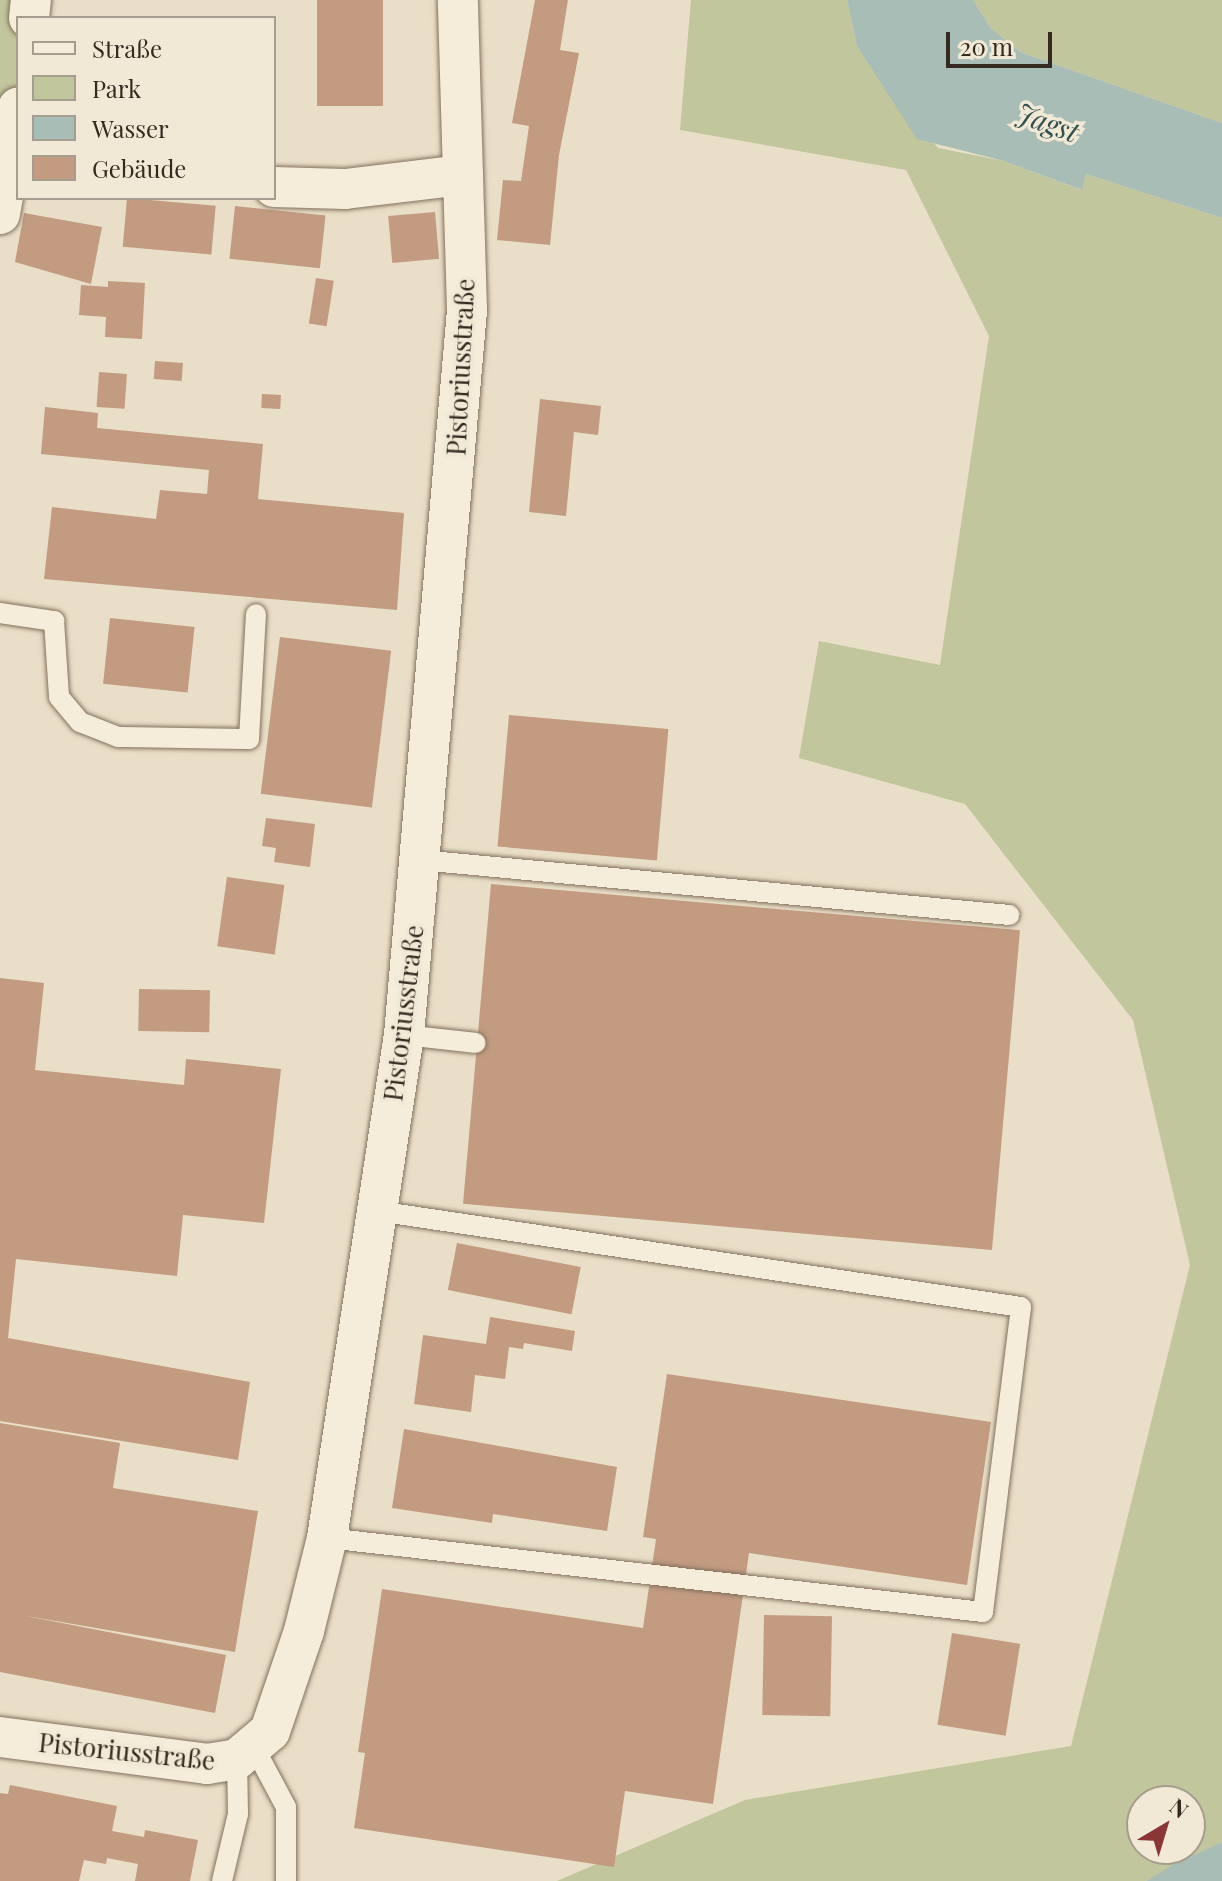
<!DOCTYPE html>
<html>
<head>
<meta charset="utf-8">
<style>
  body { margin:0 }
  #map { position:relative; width:1222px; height:1881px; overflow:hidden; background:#e9dec7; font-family:"Playfair Display",serif }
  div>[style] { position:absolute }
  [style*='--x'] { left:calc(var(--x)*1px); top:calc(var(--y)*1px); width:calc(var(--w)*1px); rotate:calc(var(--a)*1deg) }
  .green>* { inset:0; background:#c1c69c }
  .water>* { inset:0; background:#a7bdb6 }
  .building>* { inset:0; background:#c29b81; transform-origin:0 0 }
  .roads { filter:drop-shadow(0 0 2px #82715e) drop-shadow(0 0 2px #82715e) }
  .service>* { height:20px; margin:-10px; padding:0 10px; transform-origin:10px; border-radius:10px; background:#f5ecd9 }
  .minor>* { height:40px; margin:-20px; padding:0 20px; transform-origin:20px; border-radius:20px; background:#f5ecd9 }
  span { translate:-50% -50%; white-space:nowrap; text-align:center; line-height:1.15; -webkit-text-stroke:7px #f1e9d5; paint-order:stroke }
  .street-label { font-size:26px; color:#342a20 }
  .water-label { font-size:28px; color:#315250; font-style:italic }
  .legend { position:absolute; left:16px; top:16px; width:260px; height:184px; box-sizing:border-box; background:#f1e9d5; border:2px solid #a59d8d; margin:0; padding:10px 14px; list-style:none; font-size:24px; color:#342a20 }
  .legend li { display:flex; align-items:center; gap:16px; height:40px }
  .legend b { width:40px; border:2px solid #a59d8d }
  .north { position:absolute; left:1126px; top:1785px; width:80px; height:80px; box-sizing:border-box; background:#f1e9d5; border:2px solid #a59d8d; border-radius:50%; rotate:38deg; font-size:22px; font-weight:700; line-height:32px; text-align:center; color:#342a20 }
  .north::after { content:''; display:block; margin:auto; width:28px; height:36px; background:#8a3637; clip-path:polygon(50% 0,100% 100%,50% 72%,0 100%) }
  .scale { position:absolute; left:946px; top:32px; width:106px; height:36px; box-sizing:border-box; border:4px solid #342a20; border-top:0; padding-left:10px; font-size:24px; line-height:28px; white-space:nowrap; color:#342a20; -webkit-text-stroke:6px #f1e9d5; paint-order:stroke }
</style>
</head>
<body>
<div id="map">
  <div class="green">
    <div style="clip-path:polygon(0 0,31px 0,18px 18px,18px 108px,0 163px)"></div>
    <div style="clip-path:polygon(evenodd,691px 0,847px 0,857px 46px,938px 148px,1004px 161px,1081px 190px,1086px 174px,1222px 218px,1222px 1842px,1146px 1881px,557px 1881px,745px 1800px,1071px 1746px,1190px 1265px,1133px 1020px,965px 804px,799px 758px,819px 641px,940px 665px,989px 336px,906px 170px,680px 130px,691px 0,1142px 1801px,1190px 1801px,1190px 1849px,1142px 1849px,1142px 1801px)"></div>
    <div style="clip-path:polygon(973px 0,1222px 0,1222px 123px,1020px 52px,990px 27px)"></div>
  </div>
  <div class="water">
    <div style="clip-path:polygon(847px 0,973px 0,990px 27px,1020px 52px,1222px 123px,1222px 218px,1086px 174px,1082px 190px,1004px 161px,917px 139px,857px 46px)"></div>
    <div style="clip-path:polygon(1222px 1842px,1222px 1881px,1146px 1881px,1175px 1864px)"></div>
  </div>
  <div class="building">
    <div style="left:317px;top:0;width:66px;height:106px"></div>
    <div style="clip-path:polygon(535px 0,568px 0,560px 50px,579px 53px,559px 155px,550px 245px,497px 240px,503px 180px,521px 181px,529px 126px,512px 123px)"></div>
    <div style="left:127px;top:198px;width:89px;height:49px;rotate:5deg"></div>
    <div style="left:235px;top:206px;width:91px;height:53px;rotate:6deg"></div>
    <div style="left:435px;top:212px;width:47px;height:47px;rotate:85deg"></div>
    <div style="clip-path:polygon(24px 213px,102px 227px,91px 284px,15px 262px)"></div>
    <div style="left:316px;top:278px;width:18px;height:46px;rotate:9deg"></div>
    <div style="clip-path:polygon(108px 281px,145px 283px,142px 339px,105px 337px,106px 317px,79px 315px,81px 285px,108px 287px)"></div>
    <div style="left:155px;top:361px;width:28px;height:18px;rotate:4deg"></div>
    <div style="left:99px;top:372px;width:28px;height:35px;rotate:4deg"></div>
    <div style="left:262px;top:394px;width:19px;height:14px;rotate:3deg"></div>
    <div style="clip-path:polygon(540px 399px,601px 406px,598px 435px,574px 432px,566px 516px,529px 512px)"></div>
    <div style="clip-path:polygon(45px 407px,98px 413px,97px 428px,263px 444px,258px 499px,404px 513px,397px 610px,44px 579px,52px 507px,156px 519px,160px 490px,207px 494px,209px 470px,41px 454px)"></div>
    <div style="left:110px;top:618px;width:85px;height:66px;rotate:6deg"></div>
    <div style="left:280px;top:637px;width:112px;height:158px;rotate:7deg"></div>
    <div style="left:509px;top:715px;width:160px;height:132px;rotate:5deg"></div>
    <div style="clip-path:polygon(266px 818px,315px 824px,310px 867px,274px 862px,276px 848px,262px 846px)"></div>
    <div style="left:227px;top:877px;width:58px;height:70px;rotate:8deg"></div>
    <div style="left:491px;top:884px;width:531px;height:321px;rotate:5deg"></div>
    <div style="clip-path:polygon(0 978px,44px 983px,35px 1070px,184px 1085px,186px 1059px,281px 1069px,264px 1223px,183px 1215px,177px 1276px,16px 1259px,8px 1338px,250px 1382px,238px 1460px,0 1421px)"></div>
    <div style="left:139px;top:989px;width:71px;height:42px;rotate:1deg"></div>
    <div style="left:457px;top:1243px;width:126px;height:48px;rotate:11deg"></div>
    <div style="clip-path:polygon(490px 1317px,575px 1331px,572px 1351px,524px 1343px,523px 1349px,509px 1347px,505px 1379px,475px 1375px,471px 1412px,414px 1404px,423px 1335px,486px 1344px)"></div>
    <div style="clip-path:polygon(667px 1374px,991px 1422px,967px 1585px,749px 1553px,713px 1804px,625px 1791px,614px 1867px,354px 1828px,365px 1753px,358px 1752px,382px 1589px,643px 1628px,656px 1539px,643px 1537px)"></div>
    <div style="clip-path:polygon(0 1423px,120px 1443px,113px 1488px,258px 1511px,235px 1652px,21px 1615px,226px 1655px,215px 1713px,0 1672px)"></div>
    <div style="clip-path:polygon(404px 1429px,617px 1467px,607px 1531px,493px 1514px,492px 1523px,392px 1508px)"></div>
    <div style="left:764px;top:1615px;width:68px;height:100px;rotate:1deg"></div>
    <div style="left:952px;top:1633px;width:69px;height:93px;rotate:9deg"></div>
    <div style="clip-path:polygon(10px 1785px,117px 1806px,112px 1831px,144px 1837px,145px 1830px,198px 1840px,190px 1881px,135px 1881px,138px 1864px,107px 1858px,106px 1864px,84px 1860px,79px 1881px,0 1881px,0 1793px,8px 1794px)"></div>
  </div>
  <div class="roads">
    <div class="service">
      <div style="--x:0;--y:613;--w:55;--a:8.4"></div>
      <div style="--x:54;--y:621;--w:76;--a:86.2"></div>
      <div style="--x:59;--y:697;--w:33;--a:50"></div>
      <div style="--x:80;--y:722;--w:41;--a:21.5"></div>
      <div style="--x:118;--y:737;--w:131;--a:0.9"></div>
      <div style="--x:249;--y:739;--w:125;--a:-86.8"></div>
      <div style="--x:420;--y:860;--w:592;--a:5.33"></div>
      <div style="--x:404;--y:1035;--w:72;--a:6.3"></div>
      <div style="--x:327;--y:1538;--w:660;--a:6.44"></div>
      <div style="--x:983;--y:1612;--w:307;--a:-82.9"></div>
      <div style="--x:1021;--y:1307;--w:651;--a:-171.52"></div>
      <div style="--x:255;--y:1749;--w:66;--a:61.9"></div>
      <div style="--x:286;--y:1807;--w:74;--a:90"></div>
      <div style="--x:222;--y:1881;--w:69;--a:-76.6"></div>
      <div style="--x:238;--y:1814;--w:55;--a:-91"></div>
    </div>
    <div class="minor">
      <div style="--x:29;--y:18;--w:18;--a:-84"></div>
      <div style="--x:274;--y:187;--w:71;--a:1.6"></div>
      <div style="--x:345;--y:189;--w:119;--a:-6.8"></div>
      <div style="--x:0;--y:214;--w:108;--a:-80.4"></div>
      <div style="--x:0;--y:1737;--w:209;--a:7.4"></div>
      <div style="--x:207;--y:1764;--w:30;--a:-9"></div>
      <div style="--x:237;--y:1759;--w:43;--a:-40.3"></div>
      <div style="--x:270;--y:1731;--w:106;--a:-71.2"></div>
      <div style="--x:304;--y:1631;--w:96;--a:-76.1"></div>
      <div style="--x:327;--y:1538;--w:509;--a:-81.3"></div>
      <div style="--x:404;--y:1035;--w:728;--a:-85.03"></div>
      <div style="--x:467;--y:310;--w:310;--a:-91.7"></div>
    </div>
  </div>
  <div class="street-label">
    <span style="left:460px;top:367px;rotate:-87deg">Pistoriusstraße</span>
    <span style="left:403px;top:1013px;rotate:-83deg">Pistoriusstraße</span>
    <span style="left:127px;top:1751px;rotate:6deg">Pistoriusstraße</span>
  </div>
  <div class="water-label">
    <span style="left:1048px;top:122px;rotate:20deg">Jagst</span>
  </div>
  <ul class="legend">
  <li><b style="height:10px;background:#f5ecd9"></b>Straße</li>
  <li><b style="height:22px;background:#c1c69c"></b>Park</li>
  <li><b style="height:22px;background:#a7bdb6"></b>Wasser</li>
  <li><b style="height:22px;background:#c29b81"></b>Gebäude</li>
  </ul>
  <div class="north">N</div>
  <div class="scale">20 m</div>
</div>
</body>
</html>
